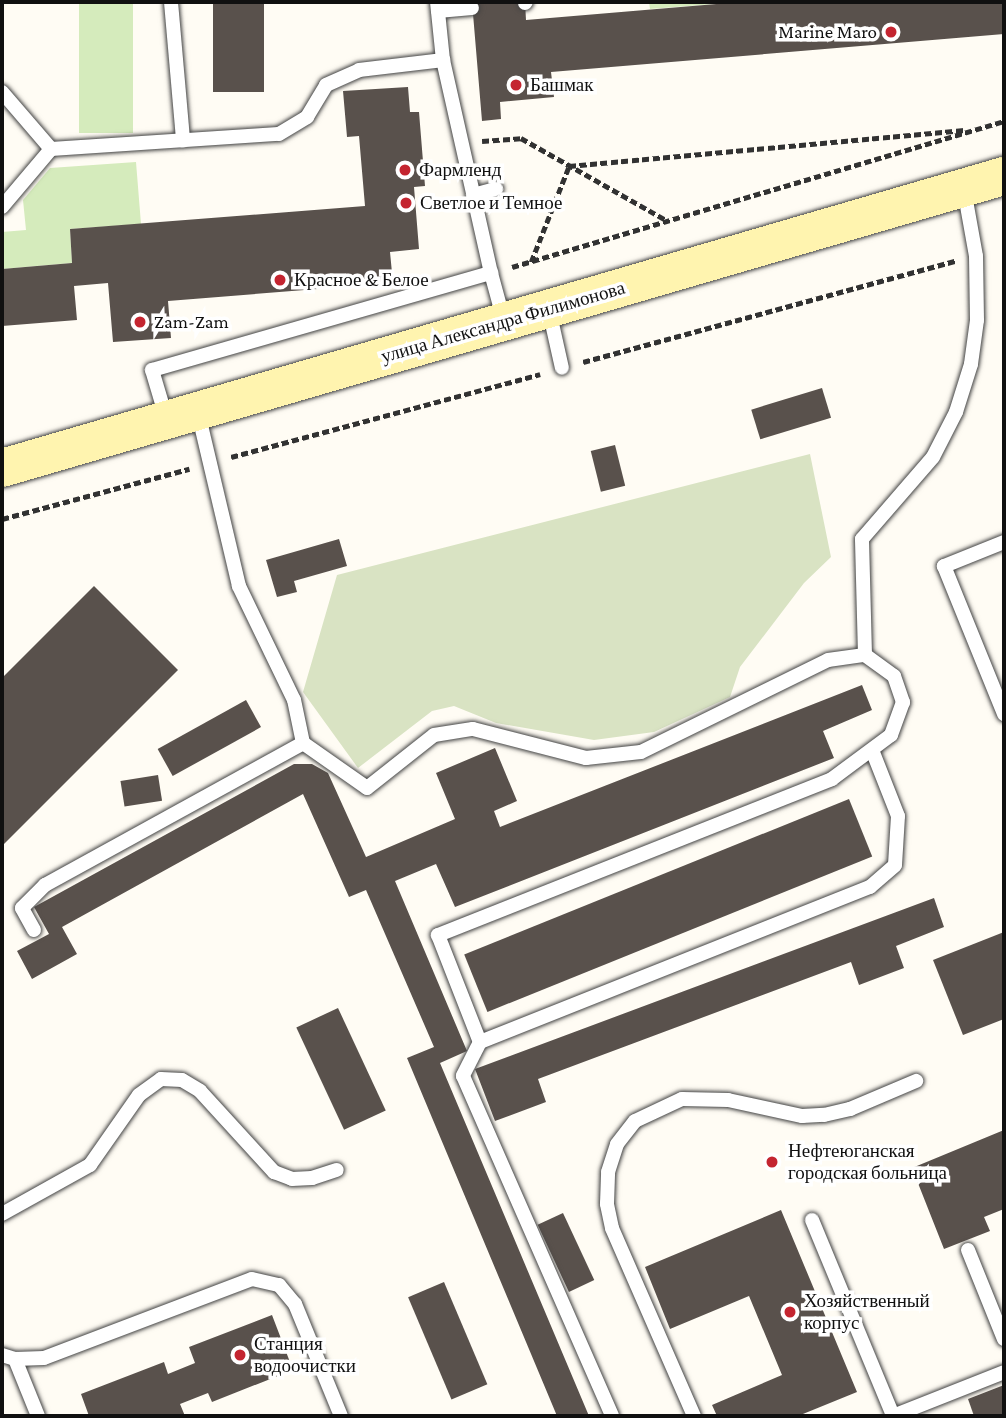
<!DOCTYPE html>
<html>
<head>
<meta charset="utf-8">
<style>
  body { margin:0 }
  #map { position:relative; width:1006px; height:1418px; overflow:hidden; background:#fffcf4; font-family:"Crimson Pro",serif }
  div>[style] { position:absolute }
  [style*='--x'] { left:calc(var(--x)*1px); top:calc(var(--y)*1px); width:calc(var(--w)*1px); rotate:calc(var(--a)*1deg) }
  .green>* { inset:0; background:#d5ebbc; transform-origin:0 0 }
  .cemetery>* { inset:0; background:#d9e3c3 }
  .building>* { inset:0; background:#59514c; transform-origin:0 0 }
  .path>* { height:4.5px; margin-top:-2.25px; transform-origin:0; background:repeating-linear-gradient(90deg,#323232 0 7px,transparent 0 10.5px) }
  .roads { filter:drop-shadow(0 0 2px #434343) drop-shadow(0 0 2px #434343) }
  .lane>* { height:14px; margin:-7px; padding:0 7px; transform-origin:7px; border-radius:7px; background:#fff }
  .secondary>* { height:38px; margin:-19px; padding:0 19px; transform-origin:19px; border-radius:19px; background:#fff4af }
  .dots>* { width:19px; height:19px; translate:-50% -50%; box-sizing:border-box; border:4px solid #fff; border-radius:50% }
  span { translate:-50% -50%; white-space:nowrap; text-align:center; line-height:1.15; -webkit-text-stroke:7px #fff; paint-order:stroke }
  .poi-label { font-size:19px; color:#101010 }
  .right { translate:-100% -50%; text-align:right }
  .left { translate:0 -50%; text-align:left }
  .street-label { font-size:19px; color:#101010 }
  .frame { position:absolute; inset:0; border:4px solid #101010; pointer-events:none }
</style>
</head>
<body>
<div id="map">
  <div class="green">
    <div style="left:79px;top:2px;width:54px;height:131px"></div>
    <div style="clip-path:polygon(649px 2px,740px 2px,650px 9px)"></div>
    <div style="clip-path:polygon(136px 162px,141px 224px,70px 229px,72px 263px,2px 269px,2px 232px,26px 230px,23px 200px,50px 168px)"></div>
  </div>
  <div class="cemetery">
    <div style="clip-path:polygon(810px 454px,831px 557px,804px 583px,740px 667px,730px 697px,654px 732px,594px 740px,496px 723px,454px 706px,432px 711px,358px 768px,303px 692px,337px 575px)"></div>
  </div>
  <div class="building">
    <div style="left:213px;top:2px;width:51px;height:90px"></div>
    <div style="clip-path:polygon(472px 2px,525px 2px,526px 20px,740px 2px,1004px 2px,1004px 34px,551px 72px,554px 97px,500px 102px,501px 119px,482px 121px)"></div>
    <div style="clip-path:polygon(408px 87px,410px 112px,419px 112px,425px 186px,414px 187px,419px 249px,390px 252px,393px 283px,168px 301px,171px 338px,113px 342px,108px 283px,74px 286px,77px 320px,2px 326px,2px 269px,72px 263px,70px 229px,365px 206px,359px 136px,347px 137px,343px 91px)"></div>
    <div style="left:822px;top:388px;width:31px;height:74px;rotate:73deg"></div>
    <div style="left:615px;top:445px;width:42px;height:25px;rotate:76deg"></div>
    <div style="clip-path:polygon(339px 539px,347px 566px,294px 581px,297px 592px,277px 597px,266px 560px)"></div>
    <div style="clip-path:polygon(94px 586px,178px 670px,2px 846px,2px 678px)"></div>
    <div style="clip-path:polygon(862px 685px,872px 710px,823px 731px,834px 758px,455px 907px,436px 864px,395px 881px,467px 1051px,440px 1063px,589px 1416px,557px 1416px,407px 1058px,434px 1047px,366px 890px,349px 897px,303px 794px,62px 927px,77px 954px,32px 979px,17px 951px,49px 934px,34px 907px,294px 764px,312px 764px,328px 773px,366px 857px,455px 819px,436px 773px,495px 748px,517px 801px,494px 811px,500px 827px)"></div>
    <div style="left:246px;top:700px;width:31px;height:101px;rotate:61deg"></div>
    <div style="left:158px;top:775px;width:26px;height:38px;rotate:81deg"></div>
    <div style="left:849px;top:799px;width:62px;height:415px;rotate:68deg"></div>
    <div style="clip-path:polygon(934px 898px,944px 927px,896px 946px,904px 968px,859px 985px,851px 962px,538px 1079px,546px 1102px,495px 1121px,475px 1069px)"></div>
    <div style="clip-path:polygon(1004px 932px,1004px 1019px,963px 1035px,933px 960px)"></div>
    <div style="left:338px;top:1008px;width:113px;height:46px;rotate:65deg"></div>
    <div style="clip-path:polygon(1004px 1130px,1004px 1209px,984px 1217px,990px 1231px,944px 1249px,912px 1168px)"></div>
    <div style="clip-path:polygon(781px 1210px,857px 1392px,798px 1416px,717px 1416px,712px 1405px,782px 1375px,749px 1296px,670px 1329px,645px 1267px)"></div>
    <div style="left:563px;top:1213px;width:74px;height:28px;rotate:65deg"></div>
    <div style="left:444px;top:1282px;width:111px;height:39px;rotate:67deg"></div>
    <div style="clip-path:polygon(272px 1315px,293px 1370px,212px 1402px,208px 1393px,180px 1404px,185px 1416px,89px 1416px,81px 1394px,164px 1362px,168px 1374px,195px 1363px,189px 1347px)"></div>
    <div style="clip-path:polygon(1004px 1385px,1004px 1416px,974px 1416px,968px 1399px)"></div>
  </div>
  <div class="path">
    <div style="--x:482;--y:141;--w:39;--a:-4"></div>
    <div style="--x:521;--y:138;--w:169;--a:29.5"></div>
    <div style="--x:531;--y:262;--w:103;--a:-68.4"></div>
    <div style="--x:569;--y:166;--w:397;--a:-5.2"></div>
    <div style="--x:512;--y:267;--w:513;--a:-16.53"></div>
    <div style="--x:583;--y:362;--w:386;--a:-15.2"></div>
    <div style="--x:231;--y:457;--w:320;--a:-15"></div>
    <div style="--x:2;--y:519;--w:194;--a:-15"></div>
  </div>
  <div class="roads">
    <div class="lane">
      <div style="--x:171;--y:2;--w:139;--a:85"></div>
      <div style="--x:437;--y:2;--w:58;--a:84.1"></div>
      <div style="--x:525;--y:3;--w:1;--a:-45"></div>
      <div style="--x:438;--y:11;--w:34;--a:-5"></div>
      <div style="--x:2;--y:92;--w:75;--a:49.3"></div>
      <div style="--x:473;--y:195;--w:24;--a:-15"></div>
      <div style="--x:2;--y:207;--w:76;--a:-49.8"></div>
      <div style="--x:51;--y:149;--w:228;--a:-3.8"></div>
      <div style="--x:279;--y:134;--w:33;--a:-31"></div>
      <div style="--x:307;--y:117;--w:37;--a:-59"></div>
      <div style="--x:326;--y:85;--w:36;--a:-24"></div>
      <div style="--x:359;--y:70;--w:85;--a:-6.8"></div>
      <div style="--x:443;--y:60;--w:218;--a:77.3"></div>
      <div style="--x:491;--y:273;--w:50;--a:74.8"></div>
      <div style="--x:549;--y:310;--w:59;--a:77.4"></div>
      <div style="--x:166;--y:417;--w:49;--a:-106.6"></div>
      <div style="--x:152;--y:370;--w:353;--a:-16"></div>
      <div style="--x:1004;--y:542;--w:65;--a:158.2"></div>
      <div style="--x:944;--y:566;--w:160;--a:67.9"></div>
      <div style="--x:865;--y:655;--w:116;--a:-91.5"></div>
      <div style="--x:862;--y:539;--w:108;--a:-49.1"></div>
      <div style="--x:933;--y:457;--w:51;--a:-62.9"></div>
      <div style="--x:956;--y:412;--w:50;--a:-72.6"></div>
      <div style="--x:971;--y:364;--w:44;--a:-82.2"></div>
      <div style="--x:977;--y:320;--w:64;--a:-90.9"></div>
      <div style="--x:976;--y:256;--w:68;--a:-100.2"></div>
      <div style="--x:303;--y:743;--w:78;--a:35.1"></div>
      <div style="--x:367;--y:788;--w:85;--a:-38.3"></div>
      <div style="--x:434;--y:735;--w:39;--a:-9"></div>
      <div style="--x:473;--y:729;--w:117;--a:14.4"></div>
      <div style="--x:586;--y:758;--w:55;--a:-6.2"></div>
      <div style="--x:641;--y:752;--w:208;--a:-26.2"></div>
      <div style="--x:828;--y:660;--w:37;--a:-8"></div>
      <div style="--x:865;--y:655;--w:36;--a:36"></div>
      <div style="--x:894;--y:676;--w:28;--a:71"></div>
      <div style="--x:903;--y:702;--w:35;--a:110"></div>
      <div style="--x:891;--y:735;--w:74;--a:143.3"></div>
      <div style="--x:832;--y:779;--w:424;--a:158.4"></div>
      <div style="--x:438;--y:935;--w:115;--a:68.6"></div>
      <div style="--x:480;--y:1042;--w:420;--a:-21.7"></div>
      <div style="--x:870;--y:887;--w:33;--a:-41"></div>
      <div style="--x:895;--y:865;--w:49;--a:-86.5"></div>
      <div style="--x:898;--y:816;--w:71;--a:-111.5"></div>
      <div style="--x:34;--y:930;--w:25;--a:-119"></div>
      <div style="--x:22;--y:908;--w:33;--a:-45"></div>
      <div style="--x:45;--y:885;--w:294;--a:-28.8"></div>
      <div style="--x:303;--y:743;--w:44;--a:-101.8"></div>
      <div style="--x:294;--y:700;--w:127;--a:-115.8"></div>
      <div style="--x:239;--y:586;--w:179;--a:-103.3"></div>
      <div style="--x:480;--y:1042;--w:38;--a:117"></div>
      <div style="--x:463;--y:1076;--w:371;--a:66.3"></div>
      <div style="--x:2;--y:1214;--w:101;--a:-29.1"></div>
      <div style="--x:90;--y:1165;--w:85;--a:-55"></div>
      <div style="--x:139;--y:1095;--w:27;--a:-36"></div>
      <div style="--x:161;--y:1079;--w:21;--a:3"></div>
      <div style="--x:182;--y:1080;--w:21;--a:31"></div>
      <div style="--x:200;--y:1091;--w:110;--a:47.6"></div>
      <div style="--x:274;--y:1172;--w:19;--a:21"></div>
      <div style="--x:292;--y:1179;--w:20;--a:-3"></div>
      <div style="--x:312;--y:1178;--w:26;--a:-18"></div>
      <div style="--x:812;--y:1220;--w:212;--a:67.5"></div>
      <div style="--x:968;--y:1250;--w:96;--a:68"></div>
      <div style="--x:2;--y:1355;--w:14;--a:17"></div>
      <div style="--x:15;--y:1359;--w:29;--a:-2"></div>
      <div style="--x:44;--y:1358;--w:222;--a:-20.8"></div>
      <div style="--x:252;--y:1279;--w:28;--a:13"></div>
      <div style="--x:279;--y:1285;--w:25;--a:50"></div>
      <div style="--x:295;--y:1304;--w:121;--a:67.7"></div>
      <div style="--x:15;--y:1359;--w:61;--a:68"></div>
      <div style="--x:694;--y:1416;--w:205;--a:-113.6"></div>
      <div style="--x:612;--y:1228;--w:25;--a:-102"></div>
      <div style="--x:607;--y:1204;--w:32;--a:-88"></div>
      <div style="--x:608;--y:1172;--w:29;--a:-72"></div>
      <div style="--x:617;--y:1144;--w:29;--a:-52"></div>
      <div style="--x:635;--y:1121;--w:52;--a:-25.1"></div>
      <div style="--x:682;--y:1099;--w:46;--a:1.2"></div>
      <div style="--x:728;--y:1100;--w:76;--a:12.2"></div>
      <div style="--x:802;--y:1116;--w:22;--a:-3"></div>
      <div style="--x:824;--y:1115;--w:27;--a:-13"></div>
      <div style="--x:850;--y:1109;--w:72;--a:-23"></div>
      <div style="--x:893;--y:1416;--w:119;--a:-21.6"></div>
    </div>
    <div class="secondary">
      <div style="--x:2;--y:468;--w:1044;--a:-16.25"></div>
    </div>
  </div>
  <div class="dots">
    <div style="left:891px;top:32px;background:#c42530"></div>
    <div style="left:516px;top:85px;background:#c42530"></div>
    <div style="left:405px;top:170px;background:#c42530"></div>
    <div style="left:406px;top:203px;background:#c42530"></div>
    <div style="left:280px;top:280px;background:#c42530"></div>
    <div style="left:140px;top:322px;background:#c42530"></div>
    <div style="left:772px;top:1162px;background:#c42530"></div>
    <div style="left:790px;top:1312px;background:#c42530"></div>
    <div style="left:240px;top:1355px;background:#c42530"></div>
  </div>
  <div class="poi-label">
    <span class="right" style="left:877px;top:32px">Marine Maro</span>
    <span class="left" style="left:530px;top:85px">Башмак</span>
    <span class="left" style="left:419px;top:170px">Фармленд</span>
    <span class="left" style="left:420px;top:203px">Светлое и Темное</span>
    <span class="left" style="left:294px;top:280px">Красное &amp; Белое</span>
    <span class="left" style="left:154px;top:322px">Zam-Zam</span>
    <span class="left" style="left:788px;top:1162px">Нефтеюганская<br>городская больница</span>
    <span class="left" style="left:804px;top:1312px">Хозяйственный<br>корпус</span>
    <span class="left" style="left:254px;top:1355px">Станция<br>водоочистки</span>
  </div>
  <div class="street-label">
    <span style="left:503px;top:322px;rotate:-16deg">улица Александра Филимонова</span>
  </div>
  <div class="frame"></div>
</div>
</body>
</html>
